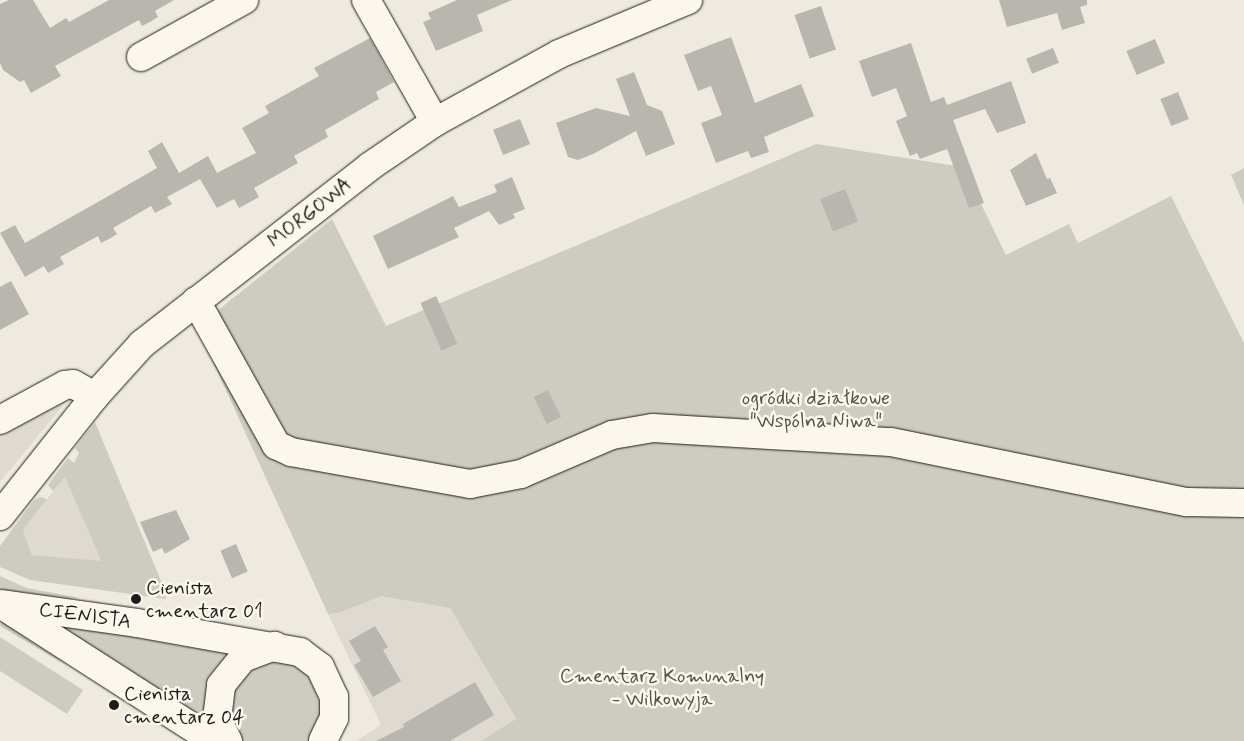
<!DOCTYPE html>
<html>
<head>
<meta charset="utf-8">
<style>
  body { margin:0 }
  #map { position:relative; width:1244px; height:741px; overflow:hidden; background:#eeeadf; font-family:Mynerve,sans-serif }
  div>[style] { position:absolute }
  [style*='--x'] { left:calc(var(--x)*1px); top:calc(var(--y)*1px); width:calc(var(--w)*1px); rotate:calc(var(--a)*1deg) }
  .built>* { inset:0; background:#dedad1 }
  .green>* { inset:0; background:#ceccc2 }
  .building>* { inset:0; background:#b9b6af; transform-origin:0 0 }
  .roads { filter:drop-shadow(0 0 1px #1c1c1c) drop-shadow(0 0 1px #1c1c1c) }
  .minor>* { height:28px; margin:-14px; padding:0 14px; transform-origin:14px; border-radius:14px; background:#fbf7ec }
  .dots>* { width:14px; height:14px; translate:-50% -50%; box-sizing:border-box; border:2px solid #fbf7ec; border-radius:50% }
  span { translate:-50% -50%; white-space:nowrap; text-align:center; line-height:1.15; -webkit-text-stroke:5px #fbf7ec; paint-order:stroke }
  .street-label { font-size:20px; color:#1c1c1c }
  .park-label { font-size:20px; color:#51514e }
  .poi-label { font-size:20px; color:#1c1c1c }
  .left { translate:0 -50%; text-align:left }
</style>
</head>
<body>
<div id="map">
  <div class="built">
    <div style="clip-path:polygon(70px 397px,0 482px,0 432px)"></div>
    <div style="clip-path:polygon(65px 476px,101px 562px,32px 555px,23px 530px)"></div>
    <div style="clip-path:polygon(381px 595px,450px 608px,516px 720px,481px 741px,356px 741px,381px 725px,328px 614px,339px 613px)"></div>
  </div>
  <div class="green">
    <div style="clip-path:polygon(816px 144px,963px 167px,1006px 255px,1069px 224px,1078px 243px,1171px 196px,1244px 343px,1244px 741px,481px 741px,516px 719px,450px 608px,381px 596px,339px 613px,328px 614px,197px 327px,332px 219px,386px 326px)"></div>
    <div style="clip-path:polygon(1244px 168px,1244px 205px,1231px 175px)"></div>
    <div style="clip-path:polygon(95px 422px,166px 593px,166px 599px,30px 580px,0 567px,0 546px,34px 500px,40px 497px,47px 499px,23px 530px,32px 555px,101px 561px,65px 477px,53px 491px,48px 485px,68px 458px,74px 463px,79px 453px,75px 448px)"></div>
    <div style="clip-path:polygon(0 576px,27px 588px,80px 598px,61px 599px,8px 592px,0 589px)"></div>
    <div style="clip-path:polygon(3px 618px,51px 652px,64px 664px,0 626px)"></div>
    <div style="clip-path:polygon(49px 620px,236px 648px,212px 724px)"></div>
    <div style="clip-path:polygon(0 637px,83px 690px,67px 714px,0 671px)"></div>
    <div style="clip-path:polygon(283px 657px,311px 672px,324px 709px,310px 741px,239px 741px,225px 707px,242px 668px)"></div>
  </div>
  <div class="building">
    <div style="clip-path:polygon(9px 0,33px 0,50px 28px,66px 18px,69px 22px,109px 0,174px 0,155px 11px,158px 17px,150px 22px,142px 26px,139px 20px,55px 66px,61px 76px,31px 93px,24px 80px,20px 82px,3px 70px,0 63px,0 4px)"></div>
    <div style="clip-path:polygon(457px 0,512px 0,477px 15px,483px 31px,436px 51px,423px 22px,431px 19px,428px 13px)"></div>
    <div style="clip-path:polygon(999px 0,1087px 0,1087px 5px,1080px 7px,1085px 23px,1062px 30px,1057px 13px,1007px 27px)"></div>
    <div style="left:821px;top:6px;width:46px;height:28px;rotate:71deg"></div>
    <div style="clip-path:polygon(731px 37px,755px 103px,801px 84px,814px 116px,764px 137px,769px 152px,751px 158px,748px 151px,716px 163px,701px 123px,722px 115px,711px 86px,698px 91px,684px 55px)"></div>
    <div style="clip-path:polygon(370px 38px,394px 82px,376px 92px,379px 99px,325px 130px,328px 137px,294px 156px,298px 163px,254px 188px,259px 197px,239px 208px,234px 199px,217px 208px,200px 179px,167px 197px,172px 204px,155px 213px,151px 206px,113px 228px,117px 234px,109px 239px,101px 243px,98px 236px,60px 257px,64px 264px,48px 273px,44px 266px,25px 277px,0 233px,15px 225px,25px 243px,98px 202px,157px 168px,148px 151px,162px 142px,179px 173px,208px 156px,217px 173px,234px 164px,256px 153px,242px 128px,269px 113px,265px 106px,319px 76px,314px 68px)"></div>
    <div style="left:1155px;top:39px;width:26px;height:31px;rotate:67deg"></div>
    <div style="clip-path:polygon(911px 43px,931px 102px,944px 97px,947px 105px,1011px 81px,1026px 123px,997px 133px,985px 109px,953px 120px,984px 203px,969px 208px,947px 149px,920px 159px,917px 153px,910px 156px,896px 121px,907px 116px,896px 88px,872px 97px,859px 61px)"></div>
    <div style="left:1053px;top:48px;width:16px;height:29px;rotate:68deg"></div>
    <div style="clip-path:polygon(634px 72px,647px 105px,662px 111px,675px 144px,646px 156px,636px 131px,593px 154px,578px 160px,568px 157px,556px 123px,596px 108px,630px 116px,616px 79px)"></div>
    <div style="left:1178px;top:92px;width:29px;height:19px;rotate:68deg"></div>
    <div style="left:520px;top:119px;width:27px;height:29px;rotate:68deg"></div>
    <div style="clip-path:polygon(1036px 153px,1047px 179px,1050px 178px,1057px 193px,1026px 206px,1010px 170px)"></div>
    <div style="clip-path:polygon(512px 177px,525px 209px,513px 214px,515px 218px,499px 225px,489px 211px,454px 228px,459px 237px,388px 269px,373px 236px,453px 196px,459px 207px,497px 192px,494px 185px)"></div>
    <div style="left:845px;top:189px;width:35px;height:27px;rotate:68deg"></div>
    <div style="clip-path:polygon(11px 281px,29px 314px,0 330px,0 287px)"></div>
    <div style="left:436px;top:296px;width:52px;height:17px;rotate:66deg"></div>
    <div style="left:548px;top:390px;width:30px;height:16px;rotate:64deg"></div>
    <div style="clip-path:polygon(176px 510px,190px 539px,165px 554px,162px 548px,153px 552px,140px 522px)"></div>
    <div style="left:236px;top:544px;width:30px;height:17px;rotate:67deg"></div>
    <div style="clip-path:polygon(375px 626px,388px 647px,383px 650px,401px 681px,373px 697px,354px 665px,361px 661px,349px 641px)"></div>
    <div style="clip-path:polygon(475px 682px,494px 715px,450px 741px,376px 741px,404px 727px,403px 724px)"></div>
  </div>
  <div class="roads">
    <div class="minor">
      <div style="--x:366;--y:0;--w:140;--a:60.5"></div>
      <div style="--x:141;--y:57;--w:118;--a:-29"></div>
      <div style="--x:196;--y:301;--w:165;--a:60.9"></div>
      <div style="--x:276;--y:445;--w:17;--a:25"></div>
      <div style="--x:291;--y:452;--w:182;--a:10.1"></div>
      <div style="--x:470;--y:484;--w:52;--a:-11.1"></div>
      <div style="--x:521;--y:474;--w:99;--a:-23.2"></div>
      <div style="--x:612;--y:435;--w:42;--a:-9.7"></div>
      <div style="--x:653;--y:428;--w:238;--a:3.4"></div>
      <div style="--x:891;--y:442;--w:302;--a:11.5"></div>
      <div style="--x:1187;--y:502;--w:57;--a:1"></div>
      <div style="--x:0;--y:420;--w:74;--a:-28.3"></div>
      <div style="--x:65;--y:385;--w:8;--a:-7"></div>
      <div style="--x:73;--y:384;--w:25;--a:29"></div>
      <div style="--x:0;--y:516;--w:153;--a:-51.6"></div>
      <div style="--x:95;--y:396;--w:70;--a:-47.9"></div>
      <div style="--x:142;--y:344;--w:288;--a:-37.9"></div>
      <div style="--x:369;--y:167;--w:80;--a:-34.3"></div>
      <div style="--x:435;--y:122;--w:141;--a:-28.7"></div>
      <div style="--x:559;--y:54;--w:140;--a:-22.7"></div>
      <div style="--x:2;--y:604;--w:136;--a:8"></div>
      <div style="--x:137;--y:623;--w:166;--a:10.1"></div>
      <div style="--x:300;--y:652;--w:25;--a:37"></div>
      <div style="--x:320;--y:667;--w:33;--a:65"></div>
      <div style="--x:334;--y:697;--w:21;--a:90"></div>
      <div style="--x:334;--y:718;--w:25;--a:116"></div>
      <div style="--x:5;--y:607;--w:248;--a:32.7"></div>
      <div style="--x:228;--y:741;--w:25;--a:-117"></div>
      <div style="--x:217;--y:719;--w:34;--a:-83"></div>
      <div style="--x:221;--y:685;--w:35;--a:-51"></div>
      <div style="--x:243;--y:658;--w:34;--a:-21"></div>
    </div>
  </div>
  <div class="dots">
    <div style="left:136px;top:599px;background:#1c1c1c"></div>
    <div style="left:114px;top:705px;background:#1c1c1c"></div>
  </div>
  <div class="street-label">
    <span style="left:310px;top:213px;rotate:-38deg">MORGOWA</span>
    <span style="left:85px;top:616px;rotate:8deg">CIENISTA</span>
  </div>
  <div class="park-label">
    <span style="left:816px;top:410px">ogródki działkowe<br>"Wspólna Niwa"</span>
    <span style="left:662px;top:688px">Cmentarz Komunalny<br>- Wilkowyja</span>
  </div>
  <div class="poi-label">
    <span class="left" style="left:146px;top:600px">Cienista<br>cmentarz 01</span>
    <span class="left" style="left:124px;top:706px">Cienista<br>cmentarz 04</span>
  </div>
</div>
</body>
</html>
